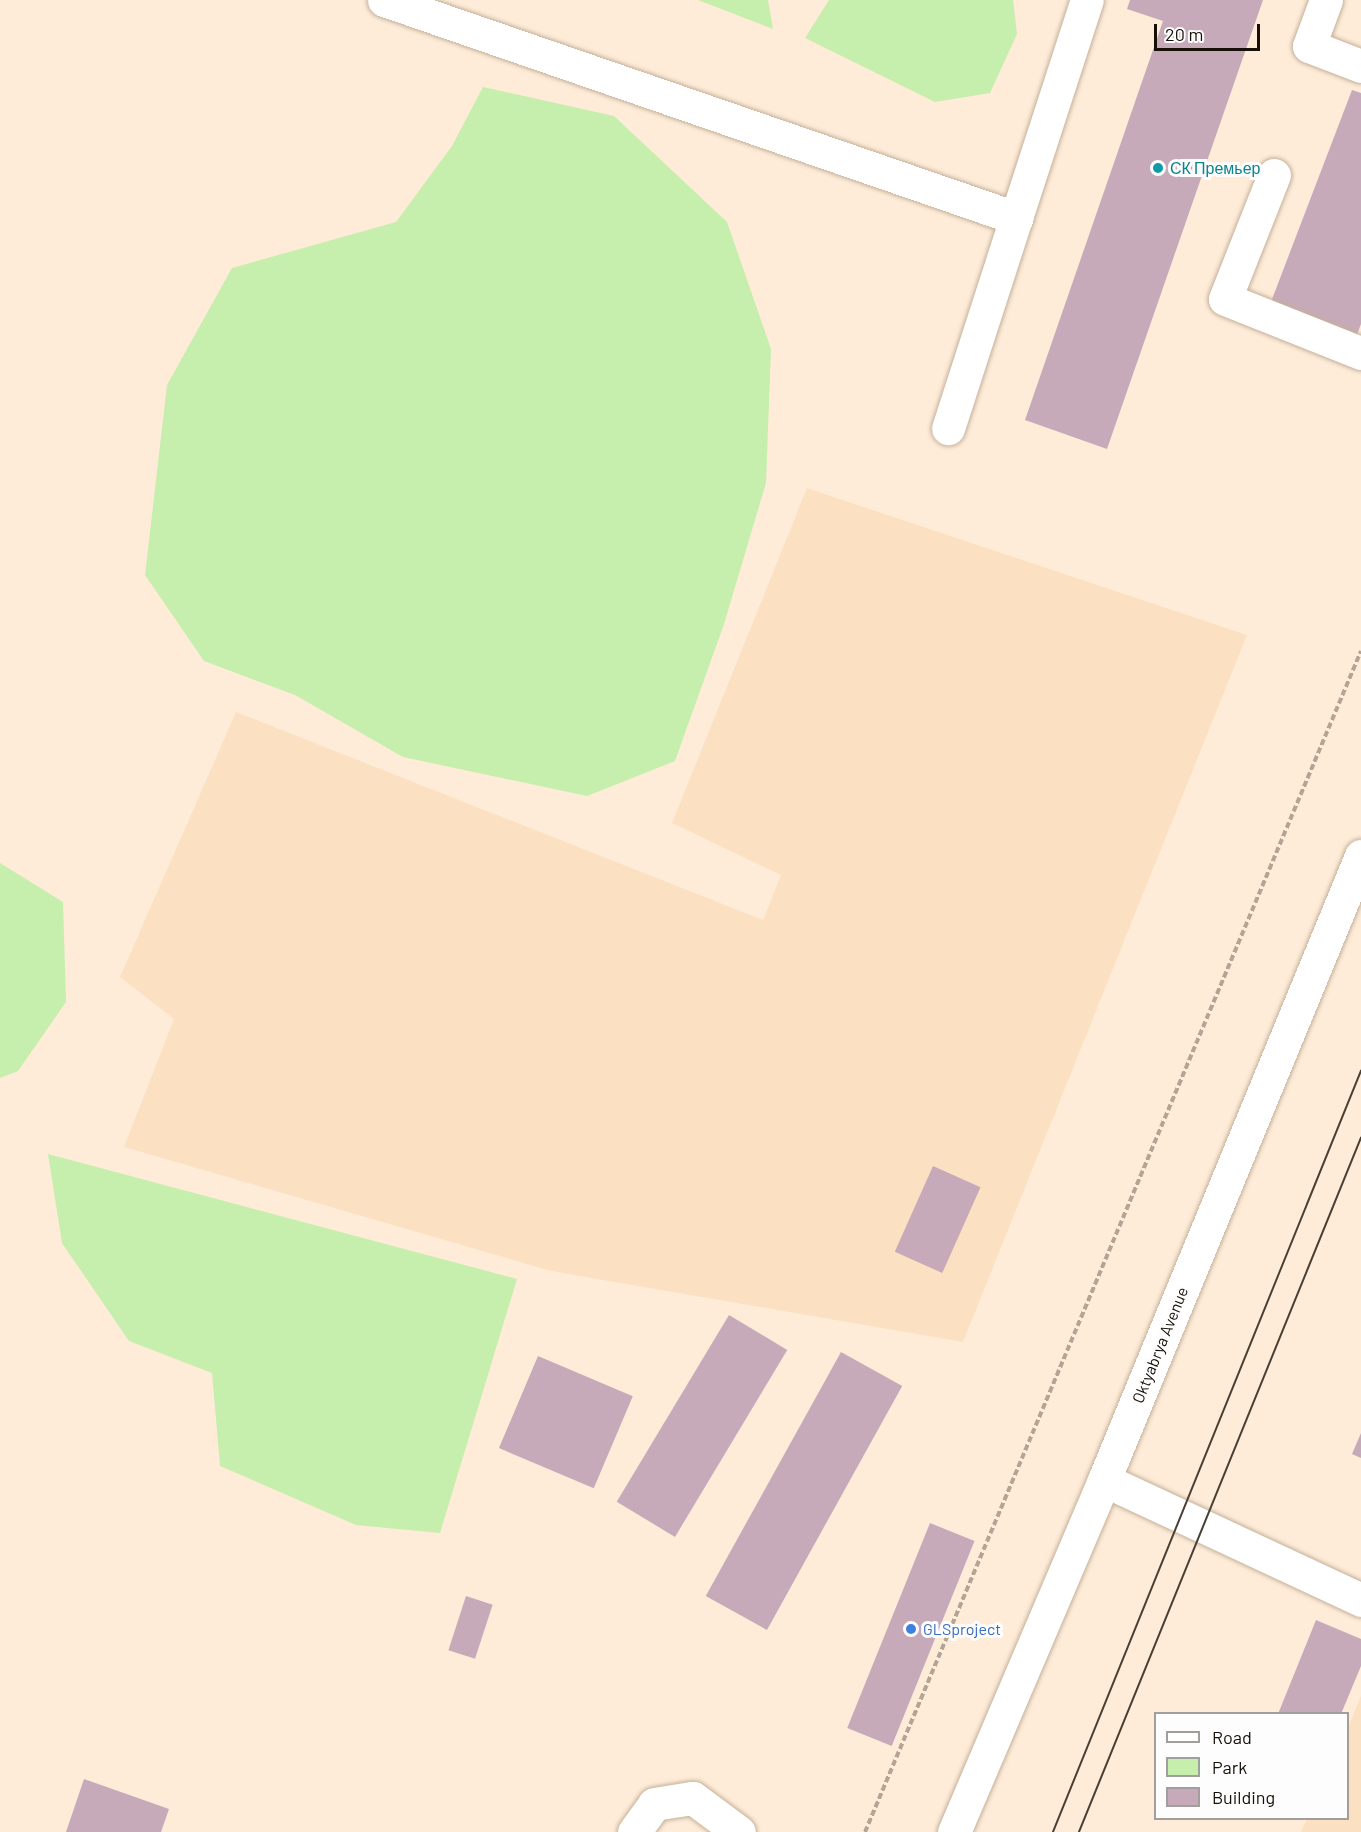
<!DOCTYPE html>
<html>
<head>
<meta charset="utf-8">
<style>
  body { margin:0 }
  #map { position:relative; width:1361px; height:1832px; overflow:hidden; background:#feecd9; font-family:Barlow,sans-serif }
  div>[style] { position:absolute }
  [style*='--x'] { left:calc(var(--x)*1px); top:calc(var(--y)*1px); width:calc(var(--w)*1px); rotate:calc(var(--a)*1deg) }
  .built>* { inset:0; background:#fbe0c2 }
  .green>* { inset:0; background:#c6eeac }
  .building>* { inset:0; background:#c7aab9; transform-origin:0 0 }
  .path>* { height:4px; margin-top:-2px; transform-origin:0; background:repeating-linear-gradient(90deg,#b3a495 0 6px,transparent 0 9px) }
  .roads { filter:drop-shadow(0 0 2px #c5b099) drop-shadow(0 0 2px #c5b099) }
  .minor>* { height:33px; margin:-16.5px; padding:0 16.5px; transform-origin:16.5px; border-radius:16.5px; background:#fff }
  .major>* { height:33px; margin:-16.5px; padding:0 16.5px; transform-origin:16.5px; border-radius:16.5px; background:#fff }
  .tram>* { height:1.5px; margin:-0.75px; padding:0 0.75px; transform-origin:0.75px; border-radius:0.75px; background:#494035 }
  .dots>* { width:16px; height:16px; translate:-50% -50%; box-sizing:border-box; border:3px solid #fdfdfd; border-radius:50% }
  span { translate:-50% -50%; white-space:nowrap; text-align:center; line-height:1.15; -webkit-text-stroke:6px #fdfdfd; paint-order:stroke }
  .culture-label { font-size:16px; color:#0d838f }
  .left { translate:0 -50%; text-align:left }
  .street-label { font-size:16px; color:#171008 }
  .shop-label { font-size:16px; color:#366cbe }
  .legend { position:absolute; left:1154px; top:1712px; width:195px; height:108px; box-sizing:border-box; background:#fdfdfd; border:2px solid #a19e9b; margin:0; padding:8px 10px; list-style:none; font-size:18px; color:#171008 }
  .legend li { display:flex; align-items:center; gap:12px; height:30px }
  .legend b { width:30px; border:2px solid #a19e9b }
  .scale { position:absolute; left:1154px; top:24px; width:106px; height:27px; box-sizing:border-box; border:3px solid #171008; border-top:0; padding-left:8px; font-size:18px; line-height:21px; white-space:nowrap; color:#171008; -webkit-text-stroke:4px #fdfdfd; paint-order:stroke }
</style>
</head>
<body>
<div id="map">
  <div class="built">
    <div style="clip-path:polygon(807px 488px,1247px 635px,963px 1342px,551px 1271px,124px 1147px,174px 1019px,120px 977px,236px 712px,763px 920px,781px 875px,672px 823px)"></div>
    <div style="clip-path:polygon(1361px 1696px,1361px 1832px,1301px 1832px,1307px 1819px,1348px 1818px,1348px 1727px)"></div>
  </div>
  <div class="green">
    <div style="clip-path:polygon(698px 0,768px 0,773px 29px)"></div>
    <div style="clip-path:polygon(829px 0,1013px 0,1017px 34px,990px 93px,935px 102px,805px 38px)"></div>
    <div style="clip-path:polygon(483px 87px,614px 116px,727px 222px,771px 349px,766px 483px,724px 624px,675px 761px,587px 796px,403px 757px,295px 695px,204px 661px,145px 575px,167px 385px,232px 268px,396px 222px,452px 146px)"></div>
    <div style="clip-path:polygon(0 863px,63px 902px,66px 1002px,18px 1071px,0 1078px)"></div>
    <div style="clip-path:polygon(48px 1154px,517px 1279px,440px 1533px,356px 1525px,220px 1466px,212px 1373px,129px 1341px,62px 1243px)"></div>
  </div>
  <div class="building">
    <div style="clip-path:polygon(1130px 0,1263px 0,1107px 449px,1025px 420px,1163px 21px,1127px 9px)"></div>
    <div style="clip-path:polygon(1352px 90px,1361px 93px,1361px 324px,1355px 340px,1269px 307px)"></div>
    <div style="left:933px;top:1166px;width:52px;height:94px;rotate:24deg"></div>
    <div style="left:729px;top:1315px;width:68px;height:218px;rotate:31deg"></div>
    <div style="left:841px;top:1352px;width:70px;height:279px;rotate:29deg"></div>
    <div style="left:538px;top:1356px;width:103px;height:100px;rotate:23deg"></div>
    <div style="clip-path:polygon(1361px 1433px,1361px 1458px,1352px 1454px)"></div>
    <div style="left:930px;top:1523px;width:48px;height:221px;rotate:22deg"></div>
    <div style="left:466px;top:1596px;width:28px;height:57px;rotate:18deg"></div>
    <div style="clip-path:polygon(1316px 1620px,1361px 1639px,1361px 1666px,1341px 1714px,1278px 1714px)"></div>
    <div style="clip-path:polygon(84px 1779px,169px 1809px,161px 1832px,66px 1832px)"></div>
  </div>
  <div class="path">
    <div style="--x:865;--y:1832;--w:1281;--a:-67.22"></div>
  </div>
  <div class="roads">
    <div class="minor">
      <div style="--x:384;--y:0;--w:669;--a:19.03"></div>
      <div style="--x:1016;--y:218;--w:221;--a:107.9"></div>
      <div style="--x:1326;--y:0;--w:49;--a:110.3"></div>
      <div style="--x:1309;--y:46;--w:56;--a:21"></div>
      <div style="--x:1274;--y:175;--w:133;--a:111.6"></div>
      <div style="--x:1225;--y:299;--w:146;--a:21.7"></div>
      <div style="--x:1016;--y:218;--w:229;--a:-72"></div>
      <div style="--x:1104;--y:1480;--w:284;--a:25"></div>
      <div style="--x:634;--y:1832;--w:34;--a:-54"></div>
      <div style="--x:654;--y:1804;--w:39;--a:-9"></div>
      <div style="--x:693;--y:1798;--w:57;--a:36.5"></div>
    </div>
    <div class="major">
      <div style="--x:954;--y:1832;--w:383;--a:-66.9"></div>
      <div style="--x:1104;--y:1480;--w:675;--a:-67.62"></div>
    </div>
  </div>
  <div class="tram">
    <div style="--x:1053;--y:1832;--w:821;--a:-67.97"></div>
    <div style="--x:1079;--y:1832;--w:749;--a:-67.89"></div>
  </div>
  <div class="dots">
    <div style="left:1158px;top:168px;background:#0f9aa8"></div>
    <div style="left:911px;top:1629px;background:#3f7fe0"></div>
  </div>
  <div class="culture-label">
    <span class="left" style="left:1170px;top:168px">СК Премьер</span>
  </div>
  <div class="street-label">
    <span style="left:1160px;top:1345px;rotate:-68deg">Oktyabrya Avenue</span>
  </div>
  <div class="shop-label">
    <span class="left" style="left:923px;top:1629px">GLSproject</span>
  </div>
  <ul class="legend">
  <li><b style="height:8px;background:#fff"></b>Road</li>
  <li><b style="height:16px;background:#c6eeac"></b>Park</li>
  <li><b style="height:16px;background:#c7aab9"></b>Building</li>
  </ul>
  <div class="scale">20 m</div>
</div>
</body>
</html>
